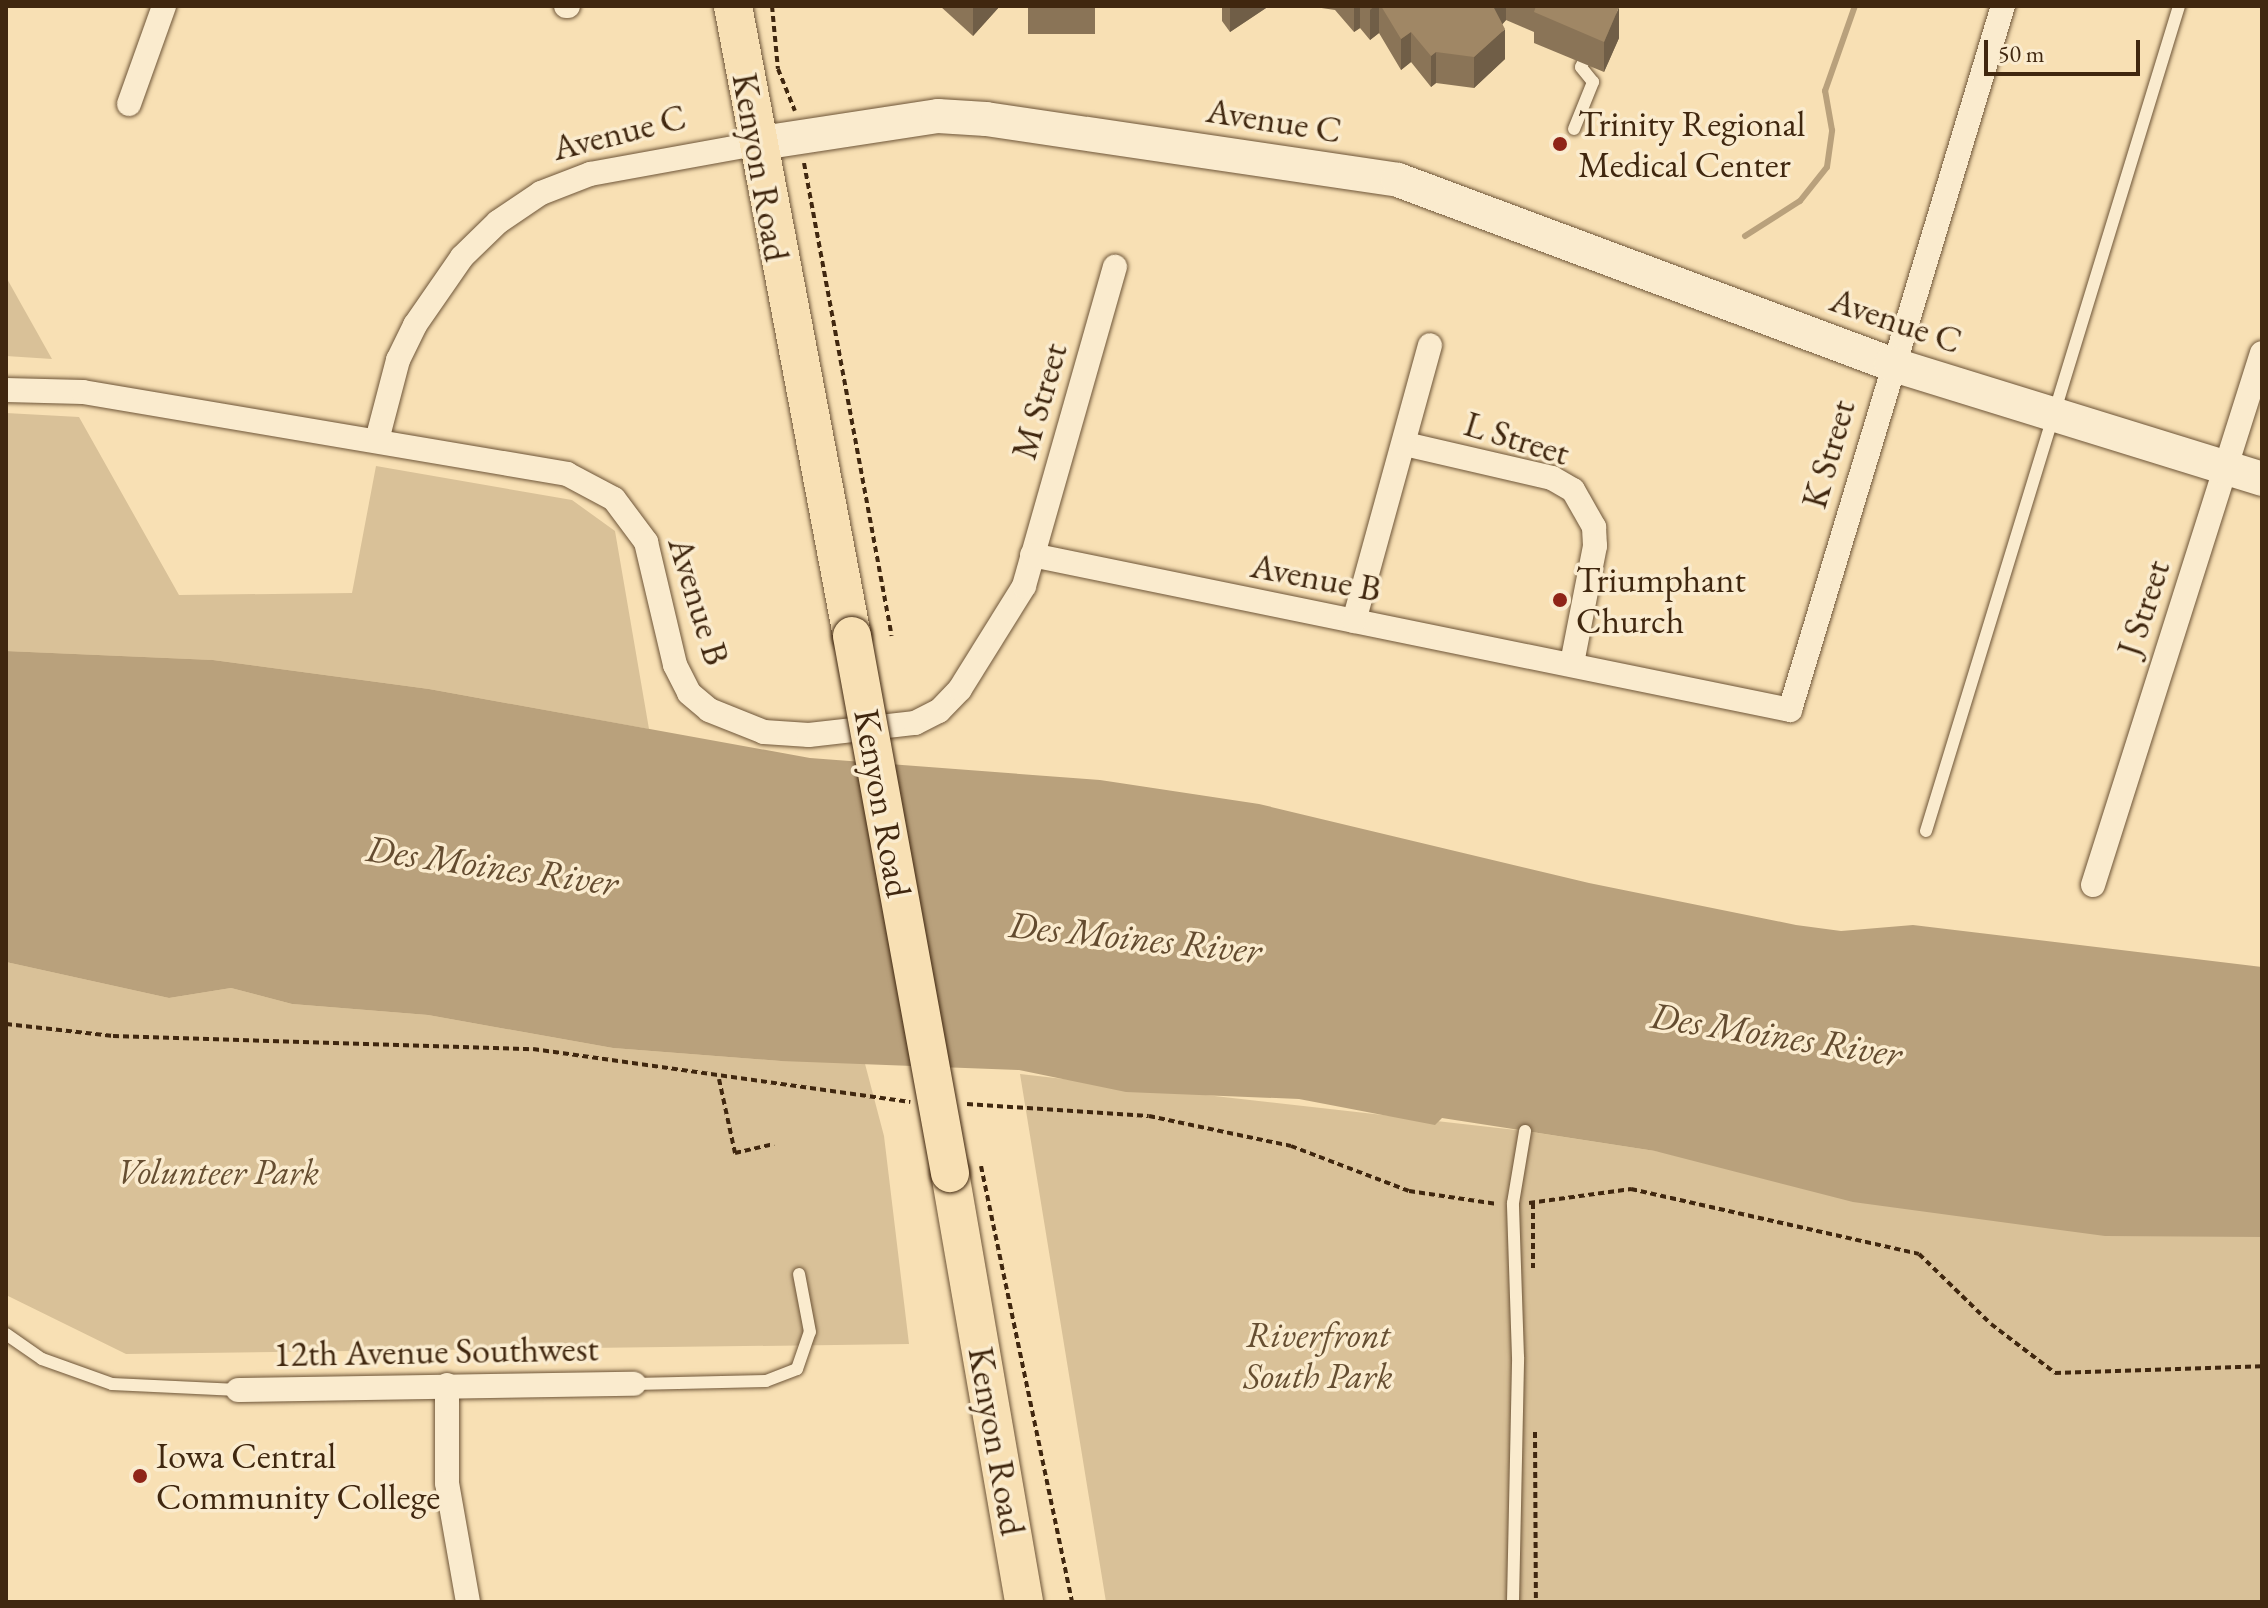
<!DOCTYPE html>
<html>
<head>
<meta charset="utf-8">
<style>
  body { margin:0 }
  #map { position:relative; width:2268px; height:1608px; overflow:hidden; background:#f8e0b4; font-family:"EB Garamond",serif }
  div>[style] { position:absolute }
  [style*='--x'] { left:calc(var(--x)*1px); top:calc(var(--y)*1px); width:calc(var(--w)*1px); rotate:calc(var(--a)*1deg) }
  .green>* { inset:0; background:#d9c198 }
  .water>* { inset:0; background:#b9a17c }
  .stream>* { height:6px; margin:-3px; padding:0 3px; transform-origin:3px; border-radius:3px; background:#b9a17c }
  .path>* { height:4px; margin-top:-2px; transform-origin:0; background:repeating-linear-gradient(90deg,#40270f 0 6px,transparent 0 10px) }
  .roads { filter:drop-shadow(0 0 2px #6e5538) drop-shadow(0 0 2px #6e5538) }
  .lane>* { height:12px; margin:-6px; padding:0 6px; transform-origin:6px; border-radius:6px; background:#faebce }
  .street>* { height:24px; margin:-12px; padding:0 12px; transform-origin:12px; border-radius:12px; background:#faebce }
  .secondary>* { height:34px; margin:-17px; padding:0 17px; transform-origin:17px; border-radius:17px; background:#faebce }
  .primary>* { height:38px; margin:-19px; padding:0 19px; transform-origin:19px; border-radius:19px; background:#f8e0b4 }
  .bridges { filter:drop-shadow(0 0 2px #40270f) drop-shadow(0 0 2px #40270f) }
  .primary-bridge>* { height:38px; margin:-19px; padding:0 19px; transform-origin:19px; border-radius:19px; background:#f8e0b4 }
  .wall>* { inset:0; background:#8a7457; transform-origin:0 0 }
  .shaded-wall>* { inset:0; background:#705e47 }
  .building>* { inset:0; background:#a08765 }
  .dots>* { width:22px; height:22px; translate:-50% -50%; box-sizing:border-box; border:4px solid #faebce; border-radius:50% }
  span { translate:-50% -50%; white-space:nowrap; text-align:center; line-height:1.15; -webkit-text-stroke:7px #faebce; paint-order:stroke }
  .street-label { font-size:36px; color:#40270f }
  .poi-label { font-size:36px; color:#40270f }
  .left { translate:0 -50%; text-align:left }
  .park-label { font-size:36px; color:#664e31; font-style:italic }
  .water-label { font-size:38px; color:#644c30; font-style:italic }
  .frame { position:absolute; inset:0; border:8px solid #40270f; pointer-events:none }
  .scale { position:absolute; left:1984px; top:40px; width:156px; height:36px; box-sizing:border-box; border:4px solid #40270f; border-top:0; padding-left:10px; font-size:24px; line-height:28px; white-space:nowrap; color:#40270f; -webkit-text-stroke:6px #faebce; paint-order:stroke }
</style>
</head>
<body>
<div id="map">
  <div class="green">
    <div style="clip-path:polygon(6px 277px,52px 359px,6px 356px)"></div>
    <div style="clip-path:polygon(6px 413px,79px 417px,179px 595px,352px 593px,376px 466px,572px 500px,615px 531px,649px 729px,429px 689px,213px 660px,6px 651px)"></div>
    <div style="clip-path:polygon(6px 962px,169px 998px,231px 988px,292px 1004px,428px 1015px,613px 1048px,781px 1061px,864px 1060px,884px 1136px,909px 1344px,126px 1354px,6px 1295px)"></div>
    <div style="clip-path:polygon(1020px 1074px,1525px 1131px,1655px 1151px,2262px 1210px,2262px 1602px,1106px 1602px)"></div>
  </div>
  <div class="water">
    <div style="clip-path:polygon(6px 651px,213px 660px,429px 689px,810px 758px,1100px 780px,1259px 804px,1589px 883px,1796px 925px,1841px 931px,1913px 925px,2262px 967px,2262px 1237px,2105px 1236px,1853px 1202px,1655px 1151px,1442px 1118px,1435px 1125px,1299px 1099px,1126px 1092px,1019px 1070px,781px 1061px,613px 1048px,428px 1015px,292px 1004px,231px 988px,169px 998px,6px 962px)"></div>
  </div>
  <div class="stream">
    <div style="--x:1745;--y:236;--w:65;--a:-32.5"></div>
    <div style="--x:1800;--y:201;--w:43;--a:-51.5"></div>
    <div style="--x:1827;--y:167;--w:37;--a:-82"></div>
    <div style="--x:1832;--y:130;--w:40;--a:-100"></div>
    <div style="--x:1825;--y:91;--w:90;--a:-70.6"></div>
  </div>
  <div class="path">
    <div style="--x:772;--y:6;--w:63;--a:84.6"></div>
    <div style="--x:778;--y:69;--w:45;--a:68"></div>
    <div style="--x:804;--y:163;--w:481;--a:79.5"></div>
    <div style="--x:6;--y:1024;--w:108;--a:6.4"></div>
    <div style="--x:113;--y:1036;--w:420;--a:1.8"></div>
    <div style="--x:533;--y:1049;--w:381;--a:8"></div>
    <div style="--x:719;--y:1079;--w:76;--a:77.8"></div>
    <div style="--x:735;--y:1153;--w:40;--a:-13"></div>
    <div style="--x:967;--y:1104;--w:182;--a:3.8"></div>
    <div style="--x:1149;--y:1116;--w:145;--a:11.9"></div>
    <div style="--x:1291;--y:1146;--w:126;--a:20.9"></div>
    <div style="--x:1409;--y:1191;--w:89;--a:8.4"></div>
    <div style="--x:981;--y:1166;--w:445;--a:78.2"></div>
    <div style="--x:1529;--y:1203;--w:103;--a:-7.8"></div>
    <div style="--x:1631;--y:1189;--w:295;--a:12.7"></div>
    <div style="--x:1919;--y:1254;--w:100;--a:44.2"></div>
    <div style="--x:1991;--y:1324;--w:81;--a:37.4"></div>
    <div style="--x:2055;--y:1373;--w:207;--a:-1.9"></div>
    <div style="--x:1533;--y:1203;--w:65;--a:90"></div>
    <div style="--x:1535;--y:1432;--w:170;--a:89.7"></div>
  </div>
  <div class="roads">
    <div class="lane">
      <div style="--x:1574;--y:129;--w:51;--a:-68"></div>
      <div style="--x:1593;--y:82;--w:19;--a:-129"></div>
      <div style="--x:1581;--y:67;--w:19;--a:-65"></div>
      <div style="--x:1926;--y:831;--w:863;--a:-72.95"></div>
      <div style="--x:6;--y:1334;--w:44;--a:34.8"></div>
      <div style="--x:42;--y:1359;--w:74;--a:19.7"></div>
      <div style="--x:112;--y:1384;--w:126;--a:2.7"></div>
      <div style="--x:634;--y:1384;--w:132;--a:-1.3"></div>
      <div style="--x:766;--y:1381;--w:33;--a:-21"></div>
      <div style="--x:797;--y:1369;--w:39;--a:-71"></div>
      <div style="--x:810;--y:1332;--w:59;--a:-100.7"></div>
      <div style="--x:1513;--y:1602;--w:245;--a:-88.8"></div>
      <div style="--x:1518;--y:1357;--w:154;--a:-91.9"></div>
      <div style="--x:1513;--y:1203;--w:73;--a:-80.5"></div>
    </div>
    <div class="street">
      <div style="--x:566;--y:6;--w:2;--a:0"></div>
      <div style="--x:129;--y:104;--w:104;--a:-70.3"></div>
      <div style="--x:6;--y:390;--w:77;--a:1.5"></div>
      <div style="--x:83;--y:392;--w:491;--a:9.6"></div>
      <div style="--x:567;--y:474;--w:53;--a:28"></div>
      <div style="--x:614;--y:499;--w:54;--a:53.3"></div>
      <div style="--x:646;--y:542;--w:126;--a:76.7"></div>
      <div style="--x:675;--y:665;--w:31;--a:63"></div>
      <div style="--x:689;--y:693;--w:26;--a:40"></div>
      <div style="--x:709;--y:710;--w:59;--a:21.8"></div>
      <div style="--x:764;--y:732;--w:45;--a:3.8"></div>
      <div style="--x:809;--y:735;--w:107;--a:-6.5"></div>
      <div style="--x:915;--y:723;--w:27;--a:-27"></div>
      <div style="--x:939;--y:711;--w:30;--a:-46"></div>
      <div style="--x:960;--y:689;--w:121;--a:-58.1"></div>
      <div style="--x:1024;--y:586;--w:332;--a:-74.1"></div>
      <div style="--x:377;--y:440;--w:83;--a:-75.3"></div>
      <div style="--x:398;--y:360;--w:39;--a:-64"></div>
      <div style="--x:415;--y:325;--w:83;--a:-55.3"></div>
      <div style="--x:462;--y:257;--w:50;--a:-44.2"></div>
      <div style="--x:498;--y:222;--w:52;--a:-34"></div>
      <div style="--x:541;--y:193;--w:53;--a:-21.2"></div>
      <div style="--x:590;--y:174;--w:168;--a:-10.3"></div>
      <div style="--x:1405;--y:444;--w:151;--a:13"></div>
      <div style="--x:1552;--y:478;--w:24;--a:30"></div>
      <div style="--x:1573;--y:490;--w:43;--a:60.4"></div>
      <div style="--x:1594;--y:527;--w:19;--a:87"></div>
      <div style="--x:1595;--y:546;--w:119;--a:101.1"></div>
      <div style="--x:1032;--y:555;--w:774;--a:11.56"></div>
      <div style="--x:1790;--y:710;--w:736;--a:-73.17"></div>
      <div style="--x:1354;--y:621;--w:286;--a:-74.6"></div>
      <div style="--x:2093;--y:885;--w:558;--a:-72.38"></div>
      <div style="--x:447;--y:1385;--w:98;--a:90"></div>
      <div style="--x:447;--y:1483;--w:121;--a:80"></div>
      <div style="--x:238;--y:1390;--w:396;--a:-0.9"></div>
    </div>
    <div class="secondary">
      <div style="--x:755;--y:144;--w:185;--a:-8.7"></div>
      <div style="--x:938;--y:116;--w:48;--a:3.6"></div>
      <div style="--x:986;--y:119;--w:416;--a:8.4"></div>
      <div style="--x:1398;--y:180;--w:526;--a:20.47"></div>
      <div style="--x:1891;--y:364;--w:388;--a:17.2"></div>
    </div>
    <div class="primary">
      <div style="--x:733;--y:6;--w:641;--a:79.3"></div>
      <div style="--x:950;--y:1173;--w:435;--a:80.2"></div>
    </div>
  </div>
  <div class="bridges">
    <div class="primary-bridge">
      <div style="--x:852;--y:636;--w:546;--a:79.66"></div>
    </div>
  </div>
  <div class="wall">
    <div style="clip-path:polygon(940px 6px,1000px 6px,973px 36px)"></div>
    <div style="left:1028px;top:6px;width:67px;height:28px"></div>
    <div style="clip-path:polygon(1222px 6px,1269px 6px,1230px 32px,1222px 21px)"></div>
    <div style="clip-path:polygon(1308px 6px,1616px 6px,1619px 38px,1604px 72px,1534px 43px,1534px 32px,1506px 20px,1502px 24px,1505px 59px,1474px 88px,1436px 83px,1431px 87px,1411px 62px,1401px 70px,1379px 33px,1370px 40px,1360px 28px,1354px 32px,1335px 10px)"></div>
  </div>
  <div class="shaded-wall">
    <div style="clip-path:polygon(973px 6px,1000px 6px,973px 36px)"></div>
    <div style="clip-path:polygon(1230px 6px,1269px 6px,1230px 32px)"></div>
    <div style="clip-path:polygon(1354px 6px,1360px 6px,1360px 28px,1354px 32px)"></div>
    <div style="clip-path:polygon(1375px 6px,1379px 6px,1379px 33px,1370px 40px,1370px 10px)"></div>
    <div style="clip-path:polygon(1492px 6px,1506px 6px,1506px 20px,1492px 37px)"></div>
    <div style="clip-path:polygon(1619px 7px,1619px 38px,1604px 72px,1604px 42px)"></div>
    <div style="clip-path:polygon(1505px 29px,1505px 59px,1474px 88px,1474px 57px)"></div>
    <div style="clip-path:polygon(1411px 32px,1411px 62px,1401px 70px,1401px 39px)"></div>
    <div style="clip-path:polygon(1436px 52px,1436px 83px,1431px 87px,1431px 56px)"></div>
  </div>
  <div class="building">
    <div style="clip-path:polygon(1381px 6px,1493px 6px,1505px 29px,1474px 57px,1436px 52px,1431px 56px,1411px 32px,1401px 39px)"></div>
    <div style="clip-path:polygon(1536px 6px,1616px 6px,1619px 7px,1604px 42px,1534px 12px)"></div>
  </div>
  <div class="dots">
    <div style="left:1560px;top:144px;background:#8f2418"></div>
    <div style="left:1560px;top:600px;background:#8f2418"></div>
    <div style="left:140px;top:1476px;background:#8f2418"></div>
  </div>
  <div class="street-label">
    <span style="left:1274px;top:120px;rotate:9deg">Avenue C</span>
    <span style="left:619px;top:132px;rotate:-14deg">Avenue C</span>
    <span style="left:761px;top:167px;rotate:80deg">Kenyon Road</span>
    <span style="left:1896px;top:320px;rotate:19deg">Avenue C</span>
    <span style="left:1039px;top:401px;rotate:-74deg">M Street</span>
    <span style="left:1517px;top:438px;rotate:17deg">L Street</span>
    <span style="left:1828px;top:454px;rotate:-74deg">K Street</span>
    <span style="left:1316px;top:577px;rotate:11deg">Avenue B</span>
    <span style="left:699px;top:601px;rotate:73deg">Avenue B</span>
    <span style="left:2143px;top:608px;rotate:-72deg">J Street</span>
    <span style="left:883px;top:803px;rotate:80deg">Kenyon Road</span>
    <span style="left:436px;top:1351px;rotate:-1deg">12th Avenue Southwest</span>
    <span style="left:997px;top:1441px;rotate:80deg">Kenyon Road</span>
  </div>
  <div class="poi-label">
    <span class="left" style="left:1578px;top:144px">Trinity Regional<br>Medical Center</span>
    <span class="left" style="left:1576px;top:600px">Triumphant<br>Church</span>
    <span class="left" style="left:156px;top:1476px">Iowa Central<br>Community College</span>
  </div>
  <div class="park-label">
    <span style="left:218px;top:1172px">Volunteer Park</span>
    <span style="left:1318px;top:1355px">Riverfront<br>South Park</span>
  </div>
  <div class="water-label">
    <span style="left:492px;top:865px;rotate:8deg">Des Moines River</span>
    <span style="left:1135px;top:937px;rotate:6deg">Des Moines River</span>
    <span style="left:1776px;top:1034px;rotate:9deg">Des Moines River</span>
  </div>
  <div class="frame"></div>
  <div class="scale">50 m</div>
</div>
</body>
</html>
